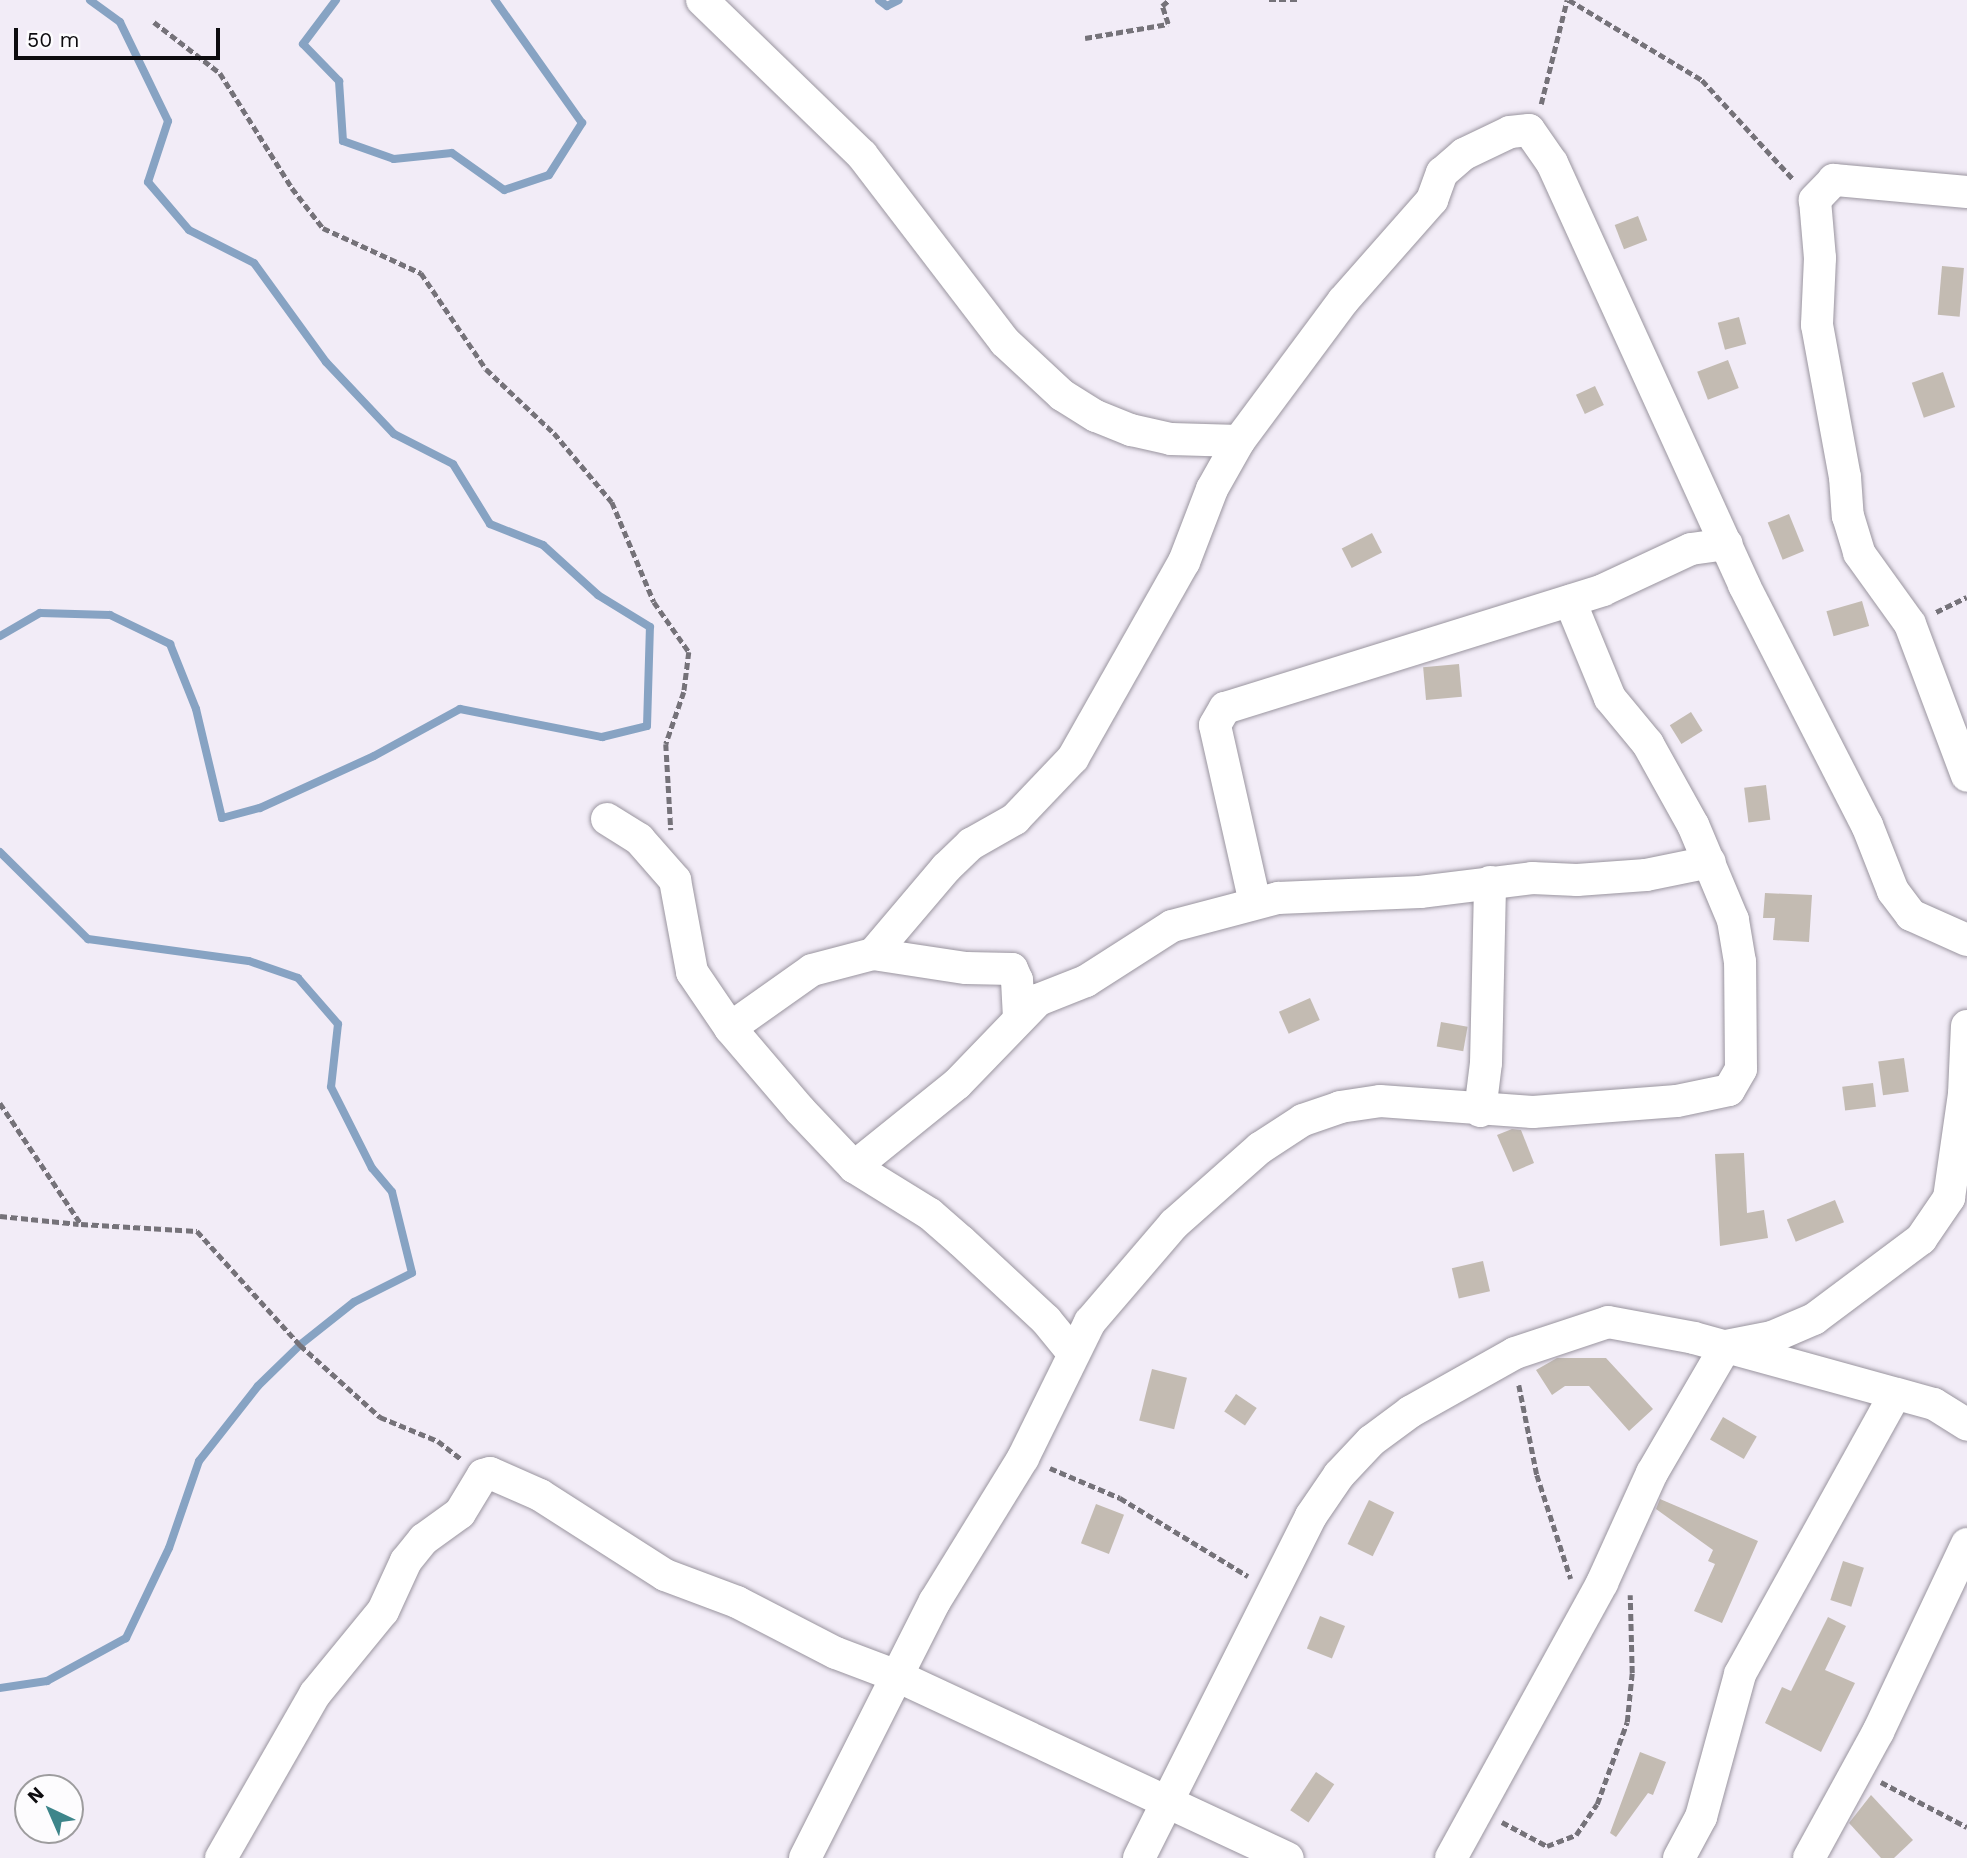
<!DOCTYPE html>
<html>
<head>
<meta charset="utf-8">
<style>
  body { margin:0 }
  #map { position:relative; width:1967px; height:1858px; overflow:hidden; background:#f2ecf7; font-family:"Work Sans",sans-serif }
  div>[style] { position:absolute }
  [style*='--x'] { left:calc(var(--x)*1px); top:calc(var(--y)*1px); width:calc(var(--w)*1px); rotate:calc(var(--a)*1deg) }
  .stream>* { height:8px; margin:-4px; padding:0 4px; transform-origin:4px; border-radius:4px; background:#87a3c3 }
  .building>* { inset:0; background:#c3bbb2; transform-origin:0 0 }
  .path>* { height:4.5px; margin-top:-2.25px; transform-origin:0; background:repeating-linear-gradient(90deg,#757279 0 7px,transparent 0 10.5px) }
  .roads { filter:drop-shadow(0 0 2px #9a959f) drop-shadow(0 0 2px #9a959f) }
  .minor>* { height:32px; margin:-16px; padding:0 16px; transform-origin:16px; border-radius:16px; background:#fff }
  span { translate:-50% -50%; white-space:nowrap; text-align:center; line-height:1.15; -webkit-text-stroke:7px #fdfcfe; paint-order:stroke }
  .north { position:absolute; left:14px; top:1774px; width:70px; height:70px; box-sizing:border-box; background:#fdfcfe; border:2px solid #9d9c9e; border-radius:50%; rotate:316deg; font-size:19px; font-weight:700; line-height:28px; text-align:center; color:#0d0c0f }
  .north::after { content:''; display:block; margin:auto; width:24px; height:32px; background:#3d858a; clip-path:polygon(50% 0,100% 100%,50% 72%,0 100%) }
  .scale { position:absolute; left:14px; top:28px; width:206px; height:32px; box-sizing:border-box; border:4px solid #0d0c0f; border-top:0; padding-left:9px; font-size:21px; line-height:24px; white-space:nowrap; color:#0d0c0f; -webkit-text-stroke:5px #fdfcfe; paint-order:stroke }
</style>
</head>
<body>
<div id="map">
  <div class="stream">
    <div style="--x:336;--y:0;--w:55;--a:126.9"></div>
    <div style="--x:303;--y:44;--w:52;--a:45.8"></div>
    <div style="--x:339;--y:81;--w:60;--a:86.2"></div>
    <div style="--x:343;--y:141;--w:54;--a:19.4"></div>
    <div style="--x:394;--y:159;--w:58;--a:-5.9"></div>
    <div style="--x:452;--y:153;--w:64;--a:35.4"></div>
    <div style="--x:504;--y:190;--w:47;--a:-18.4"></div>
    <div style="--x:549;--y:175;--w:62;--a:-57.6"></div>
    <div style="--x:582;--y:123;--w:151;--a:-125.3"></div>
    <div style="--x:879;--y:0;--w:10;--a:37"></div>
    <div style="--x:887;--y:6;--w:13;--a:-27"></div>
    <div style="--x:0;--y:636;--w:46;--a:-29.9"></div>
    <div style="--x:40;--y:613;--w:70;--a:1.6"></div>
    <div style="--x:110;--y:615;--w:67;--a:25.8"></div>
    <div style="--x:170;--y:644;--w:70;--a:68.2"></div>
    <div style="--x:196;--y:709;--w:112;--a:76.6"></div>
    <div style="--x:222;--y:818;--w:39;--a:-15"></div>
    <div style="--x:260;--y:808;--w:125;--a:-24.5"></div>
    <div style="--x:374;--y:756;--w:98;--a:-28.7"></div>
    <div style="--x:460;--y:709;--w:145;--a:11.2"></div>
    <div style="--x:602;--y:737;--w:46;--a:-13.7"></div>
    <div style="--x:647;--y:726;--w:99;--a:-88.3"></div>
    <div style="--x:650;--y:627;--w:61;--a:-148.4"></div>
    <div style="--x:598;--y:595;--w:74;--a:-137.7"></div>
    <div style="--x:543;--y:545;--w:57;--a:-158.4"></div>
    <div style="--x:490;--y:524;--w:70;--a:-121.7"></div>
    <div style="--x:453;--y:464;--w:66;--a:-153"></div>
    <div style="--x:394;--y:434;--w:99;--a:-133.4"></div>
    <div style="--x:326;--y:362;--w:122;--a:-126"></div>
    <div style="--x:254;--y:263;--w:73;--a:-153.1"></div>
    <div style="--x:189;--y:230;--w:63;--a:-130.5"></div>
    <div style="--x:148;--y:182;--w:64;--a:-71.8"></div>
    <div style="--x:168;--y:121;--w:110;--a:-115.9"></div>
    <div style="--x:120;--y:22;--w:37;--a:-144"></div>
    <div style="--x:0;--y:852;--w:124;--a:44.7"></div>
    <div style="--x:88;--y:939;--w:162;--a:7.8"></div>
    <div style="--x:249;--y:961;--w:52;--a:19.1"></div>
    <div style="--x:298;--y:978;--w:61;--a:49"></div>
    <div style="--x:338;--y:1024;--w:63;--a:96.3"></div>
    <div style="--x:331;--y:1087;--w:91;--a:63.2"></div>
    <div style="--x:372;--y:1168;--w:31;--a:50"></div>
    <div style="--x:392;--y:1192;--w:83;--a:76.1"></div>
    <div style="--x:412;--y:1273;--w:65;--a:153.4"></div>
    <div style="--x:354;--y:1302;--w:69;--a:141.5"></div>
    <div style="--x:300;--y:1345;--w:59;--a:135.7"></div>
    <div style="--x:258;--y:1386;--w:95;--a:128.2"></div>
    <div style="--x:199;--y:1461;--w:92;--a:109"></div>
    <div style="--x:169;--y:1548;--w:100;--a:115.5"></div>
    <div style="--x:126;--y:1638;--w:90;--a:151.4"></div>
    <div style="--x:47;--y:1681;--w:48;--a:171.5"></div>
  </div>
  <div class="building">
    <div style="left:1638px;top:216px;width:26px;height:25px;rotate:69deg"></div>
    <div style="left:1942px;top:266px;width:22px;height:49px;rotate:5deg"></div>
    <div style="left:1739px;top:317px;width:28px;height:22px;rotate:75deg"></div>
    <div style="left:1728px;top:360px;width:30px;height:33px;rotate:69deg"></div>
    <div style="left:1943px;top:372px;width:37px;height:33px;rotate:71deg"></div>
    <div style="left:1595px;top:386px;width:21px;height:21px;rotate:65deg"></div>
    <div style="left:1789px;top:514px;width:40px;height:23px;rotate:68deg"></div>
    <div style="left:1372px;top:533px;width:22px;height:34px;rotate:63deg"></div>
    <div style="left:1862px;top:601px;width:26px;height:37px;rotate:74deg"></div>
    <div style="left:1459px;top:664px;width:33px;height:36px;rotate:85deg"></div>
    <div style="left:1691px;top:712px;width:22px;height:25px;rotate:58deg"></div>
    <div style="left:1766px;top:785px;width:35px;height:22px;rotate:83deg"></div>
    <div style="clip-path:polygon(1765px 893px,1812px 895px,1809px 942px,1773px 940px,1775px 918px,1763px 918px)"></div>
    <div style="left:1310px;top:998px;width:24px;height:34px;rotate:66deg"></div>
    <div style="left:1441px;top:1022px;width:27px;height:25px;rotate:10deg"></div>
    <div style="left:1904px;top:1058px;width:34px;height:26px;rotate:82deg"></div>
    <div style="left:1873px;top:1083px;width:24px;height:31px;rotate:83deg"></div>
    <div style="clip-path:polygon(1512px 1129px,1521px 1130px,1534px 1163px,1513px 1172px,1497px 1135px)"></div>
    <div style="clip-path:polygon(1744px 1153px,1747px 1213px,1764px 1210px,1768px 1238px,1720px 1246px,1715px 1154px)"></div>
    <div style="left:1835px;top:1200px;width:24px;height:52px;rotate:68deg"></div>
    <div style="left:1483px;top:1261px;width:31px;height:32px;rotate:77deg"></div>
    <div style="clip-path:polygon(1557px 1358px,1606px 1358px,1653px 1409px,1629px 1431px,1589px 1386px,1565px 1386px,1552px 1395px,1536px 1370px)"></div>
    <div style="left:1152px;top:1369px;width:36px;height:53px;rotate:14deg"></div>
    <div style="left:1236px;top:1394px;width:25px;height:21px;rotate:34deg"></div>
    <div style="left:1723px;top:1417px;width:39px;height:26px;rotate:30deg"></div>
    <div style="clip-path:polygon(1660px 1499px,1758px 1541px,1722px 1623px,1694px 1611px,1715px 1564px,1708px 1561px,1713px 1550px,1656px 1509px)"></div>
    <div style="left:1369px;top:1500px;width:28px;height:49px;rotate:26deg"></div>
    <div style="left:1096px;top:1504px;width:30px;height:42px;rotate:21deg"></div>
    <div style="left:1843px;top:1561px;width:22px;height:41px;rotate:18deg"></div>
    <div style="left:1320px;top:1616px;width:27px;height:35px;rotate:22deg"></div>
    <div style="clip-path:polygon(1828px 1617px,1846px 1626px,1825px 1670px,1855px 1683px,1821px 1752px,1765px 1723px,1782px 1687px,1791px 1691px)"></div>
    <div style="clip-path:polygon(1640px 1752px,1666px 1762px,1653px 1795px,1648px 1793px,1616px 1837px,1610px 1833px)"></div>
    <div style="left:1316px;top:1772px;width:22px;height:46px;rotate:34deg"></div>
    <div style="clip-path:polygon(1871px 1795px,1913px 1840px,1894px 1858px,1881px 1858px,1849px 1823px)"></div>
  </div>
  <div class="path">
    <div style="--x:1269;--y:0;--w:31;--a:0"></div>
    <div style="--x:1569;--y:0;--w:155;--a:31"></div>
    <div style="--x:1702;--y:80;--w:136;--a:47.4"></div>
    <div style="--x:154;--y:22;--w:83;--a:37.7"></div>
    <div style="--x:220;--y:73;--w:136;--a:57.9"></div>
    <div style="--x:292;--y:188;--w:51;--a:52.2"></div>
    <div style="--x:323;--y:228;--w:108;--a:24.7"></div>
    <div style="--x:421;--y:273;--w:116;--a:55.9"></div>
    <div style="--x:486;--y:369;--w:93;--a:43.3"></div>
    <div style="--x:554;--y:433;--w:90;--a:50"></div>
    <div style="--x:612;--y:502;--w:108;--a:67.2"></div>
    <div style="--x:654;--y:602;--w:61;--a:55"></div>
    <div style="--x:689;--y:652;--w:40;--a:97.1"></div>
    <div style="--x:684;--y:692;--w:55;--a:109.1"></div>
    <div style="--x:666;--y:744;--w:86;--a:86.7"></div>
    <div style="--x:1085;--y:38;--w:84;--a:-9.6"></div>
    <div style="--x:1168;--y:24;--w:19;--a:-108"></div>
    <div style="--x:1162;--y:6;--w:9;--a:-41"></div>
    <div style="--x:1541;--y:104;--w:107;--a:-76"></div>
    <div style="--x:1936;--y:612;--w:34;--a:-26"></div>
    <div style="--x:0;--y:1103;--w:146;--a:56.2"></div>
    <div style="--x:81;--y:1224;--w:116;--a:3.5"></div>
    <div style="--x:197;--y:1231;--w:154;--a:47.9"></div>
    <div style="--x:300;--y:1345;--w:108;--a:42"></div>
    <div style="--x:380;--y:1417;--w:63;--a:22.5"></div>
    <div style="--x:438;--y:1441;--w:29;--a:38"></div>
    <div style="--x:0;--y:1216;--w:79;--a:5.8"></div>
    <div style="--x:1519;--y:1385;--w:92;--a:78.7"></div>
    <div style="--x:1537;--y:1475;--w:109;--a:71.9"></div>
    <div style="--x:1050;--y:1468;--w:76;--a:23.2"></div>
    <div style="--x:1120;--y:1498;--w:150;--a:31.4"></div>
    <div style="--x:1881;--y:1782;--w:97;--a:27.6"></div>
    <div style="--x:1502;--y:1822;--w:51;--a:28.1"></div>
    <div style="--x:1547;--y:1846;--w:31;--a:-21"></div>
    <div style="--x:1576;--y:1835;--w:37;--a:-56"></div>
    <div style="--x:1597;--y:1804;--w:87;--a:-69.9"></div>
    <div style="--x:1627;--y:1722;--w:49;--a:-84.2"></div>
    <div style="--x:1632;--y:1673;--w:78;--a:-91.5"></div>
  </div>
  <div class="roads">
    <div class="minor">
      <div style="--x:702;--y:0;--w:223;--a:44.1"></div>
      <div style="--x:862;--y:155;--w:235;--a:52.6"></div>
      <div style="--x:1005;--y:342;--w:78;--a:42.9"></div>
      <div style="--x:1062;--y:395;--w:40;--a:32"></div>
      <div style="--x:1096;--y:416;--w:38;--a:22"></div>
      <div style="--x:1131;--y:430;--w:41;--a:12.7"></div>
      <div style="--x:1171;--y:439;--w:68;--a:1.7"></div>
      <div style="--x:1967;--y:192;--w:134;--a:-174.8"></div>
      <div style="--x:1834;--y:180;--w:28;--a:134"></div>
      <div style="--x:1815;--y:200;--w:58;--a:85.1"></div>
      <div style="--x:1820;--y:258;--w:67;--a:92.6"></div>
      <div style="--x:1817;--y:325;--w:155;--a:79.6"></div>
      <div style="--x:1845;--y:477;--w:39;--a:86"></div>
      <div style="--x:1848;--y:516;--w:39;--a:73"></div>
      <div style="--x:1859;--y:553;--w:87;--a:54.3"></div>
      <div style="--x:1910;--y:624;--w:162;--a:69.4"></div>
      <div style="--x:607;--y:819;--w:38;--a:32"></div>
      <div style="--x:639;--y:839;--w:55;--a:48.7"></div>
      <div style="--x:675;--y:880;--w:94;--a:79.5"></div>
      <div style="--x:692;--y:972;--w:68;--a:55.8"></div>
      <div style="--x:730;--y:1028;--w:108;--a:49.5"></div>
      <div style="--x:800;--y:1110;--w:79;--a:46.5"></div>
      <div style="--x:854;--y:1167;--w:89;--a:31.7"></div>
      <div style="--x:930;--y:1214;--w:41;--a:41.1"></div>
      <div style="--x:961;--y:1241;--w:116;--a:42.9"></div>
      <div style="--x:1046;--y:1320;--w:43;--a:50.7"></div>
      <div style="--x:1255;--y:903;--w:182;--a:-102.7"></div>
      <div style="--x:1215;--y:725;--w:20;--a:-60"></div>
      <div style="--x:1225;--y:708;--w:396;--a:-17.3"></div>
      <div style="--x:1603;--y:590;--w:97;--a:-25"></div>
      <div style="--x:1691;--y:549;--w:36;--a:-8"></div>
      <div style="--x:873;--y:954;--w:113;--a:-49.7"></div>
      <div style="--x:946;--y:868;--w:35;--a:-44"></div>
      <div style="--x:971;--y:844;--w:51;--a:-29.6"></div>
      <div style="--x:1015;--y:819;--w:84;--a:-46.4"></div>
      <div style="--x:1073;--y:758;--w:225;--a:-60.5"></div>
      <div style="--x:1184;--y:562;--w:78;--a:-69"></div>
      <div style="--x:1212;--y:489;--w:55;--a:-60.6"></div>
      <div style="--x:1239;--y:441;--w:174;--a:-53.4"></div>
      <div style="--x:1343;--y:301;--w:135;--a:-48.6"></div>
      <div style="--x:1432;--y:200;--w:29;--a:-70"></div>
      <div style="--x:1442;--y:173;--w:29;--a:-41"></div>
      <div style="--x:1464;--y:154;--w:51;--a:-25.6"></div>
      <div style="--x:1510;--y:132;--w:19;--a:-6"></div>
      <div style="--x:1529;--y:130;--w:40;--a:55.1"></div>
      <div style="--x:1552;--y:163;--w:464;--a:65.5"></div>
      <div style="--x:1744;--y:585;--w:270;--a:62.9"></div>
      <div style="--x:1867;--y:825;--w:71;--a:68.5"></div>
      <div style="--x:1893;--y:891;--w:30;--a:53"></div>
      <div style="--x:1911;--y:915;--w:61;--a:24.1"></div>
      <div style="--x:730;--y:1028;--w:100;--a:-35.3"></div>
      <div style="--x:812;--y:970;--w:63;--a:-14.7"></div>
      <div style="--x:873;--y:954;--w:94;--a:8.6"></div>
      <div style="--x:966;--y:968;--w:46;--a:1.2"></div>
      <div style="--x:1012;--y:969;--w:12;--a:66"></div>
      <div style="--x:1017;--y:980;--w:37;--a:87"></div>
      <div style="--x:1480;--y:1111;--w:48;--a:-82.9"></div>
      <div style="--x:1486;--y:1063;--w:181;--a:-88.7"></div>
      <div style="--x:854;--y:1167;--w:132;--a:-38.9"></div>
      <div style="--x:957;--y:1084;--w:117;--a:-46"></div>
      <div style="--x:1038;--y:1000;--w:52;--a:-21.6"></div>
      <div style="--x:1086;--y:981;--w:102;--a:-32.6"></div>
      <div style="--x:1172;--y:926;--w:110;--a:-14.8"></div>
      <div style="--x:1278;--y:898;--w:142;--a:-2.4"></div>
      <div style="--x:1420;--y:892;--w:113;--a:-7.1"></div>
      <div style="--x:1532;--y:878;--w:45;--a:2.5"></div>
      <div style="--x:1577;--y:880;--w:69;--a:-4.1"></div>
      <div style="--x:1646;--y:875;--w:65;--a:-11.5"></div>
      <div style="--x:221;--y:1858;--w:189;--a:-60.2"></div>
      <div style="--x:315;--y:1694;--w:107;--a:-50.7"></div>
      <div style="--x:383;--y:1611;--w:55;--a:-65.3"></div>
      <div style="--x:406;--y:1561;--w:28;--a:-51"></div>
      <div style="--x:424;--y:1539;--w:44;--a:-35.8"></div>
      <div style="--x:460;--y:1513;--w:44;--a:-58.8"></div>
      <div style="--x:483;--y:1475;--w:7;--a:-16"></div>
      <div style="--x:490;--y:1473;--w:55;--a:23.7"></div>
      <div style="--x:540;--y:1495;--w:148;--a:32.6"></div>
      <div style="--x:665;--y:1575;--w:77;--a:20.6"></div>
      <div style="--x:737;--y:1602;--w:111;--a:27.3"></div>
      <div style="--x:836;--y:1653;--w:65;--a:20.7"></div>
      <div style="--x:897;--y:1676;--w:431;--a:25"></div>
      <div style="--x:805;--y:1858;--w:288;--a:-63.2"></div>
      <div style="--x:935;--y:1601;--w:168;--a:-58.4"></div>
      <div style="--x:1023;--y:1458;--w:152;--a:-63.8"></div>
      <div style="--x:1090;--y:1322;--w:129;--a:-49.4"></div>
      <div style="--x:1174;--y:1224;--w:115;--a:-41.5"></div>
      <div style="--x:1260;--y:1148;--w:51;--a:-33.1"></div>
      <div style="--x:1303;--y:1120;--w:39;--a:-19"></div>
      <div style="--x:1340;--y:1107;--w:40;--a:-8.5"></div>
      <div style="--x:1380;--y:1101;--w:153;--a:4.1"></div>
      <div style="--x:1533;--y:1112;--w:144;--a:-4.4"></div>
      <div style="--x:1677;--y:1101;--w:53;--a:-11.9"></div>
      <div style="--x:1729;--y:1090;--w:24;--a:-60"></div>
      <div style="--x:1741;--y:1069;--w:107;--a:-90.5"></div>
      <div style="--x:1740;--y:962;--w:43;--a:-99.5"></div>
      <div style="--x:1733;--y:920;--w:103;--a:-112.8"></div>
      <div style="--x:1693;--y:825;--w:93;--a:-119.1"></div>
      <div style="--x:1648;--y:744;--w:60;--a:-129.6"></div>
      <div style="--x:1610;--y:698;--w:105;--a:-112.4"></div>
      <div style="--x:1139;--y:1858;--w:383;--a:-63.3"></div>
      <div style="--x:1311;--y:1516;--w:50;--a:-55.7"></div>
      <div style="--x:1339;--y:1475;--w:47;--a:-46.7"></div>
      <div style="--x:1371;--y:1441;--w:49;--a:-36.6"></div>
      <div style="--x:1410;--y:1412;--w:120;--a:-29.3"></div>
      <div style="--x:1515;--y:1353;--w:98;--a:-18.4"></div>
      <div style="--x:1608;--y:1322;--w:87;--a:10.5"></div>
      <div style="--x:1694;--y:1338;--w:249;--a:15.4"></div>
      <div style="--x:1934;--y:1404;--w:39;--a:32"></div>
      <div style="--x:1451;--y:1858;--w:314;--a:-61.2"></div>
      <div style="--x:1602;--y:1583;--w:121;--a:-65.6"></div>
      <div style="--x:1652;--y:1473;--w:147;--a:-59.8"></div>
      <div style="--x:1726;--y:1346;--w:47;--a:-11.1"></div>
      <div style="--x:1772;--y:1337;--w:46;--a:-23.2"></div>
      <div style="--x:1814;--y:1319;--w:134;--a:-36.8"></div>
      <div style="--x:1921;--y:1239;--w:50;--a:-55.7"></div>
      <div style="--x:1949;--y:1198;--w:105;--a:-81.8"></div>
      <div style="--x:1964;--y:1094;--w:68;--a:-87.5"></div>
      <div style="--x:1679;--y:1858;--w:47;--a:-61.8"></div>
      <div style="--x:1701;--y:1817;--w:148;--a:-74.7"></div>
      <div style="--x:1740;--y:1674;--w:320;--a:-61"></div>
      <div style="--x:1809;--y:1858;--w:144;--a:-61.3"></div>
      <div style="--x:1878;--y:1732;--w:208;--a:-64.7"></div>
    </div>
  </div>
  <div class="north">N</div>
  <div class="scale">50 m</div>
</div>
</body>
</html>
